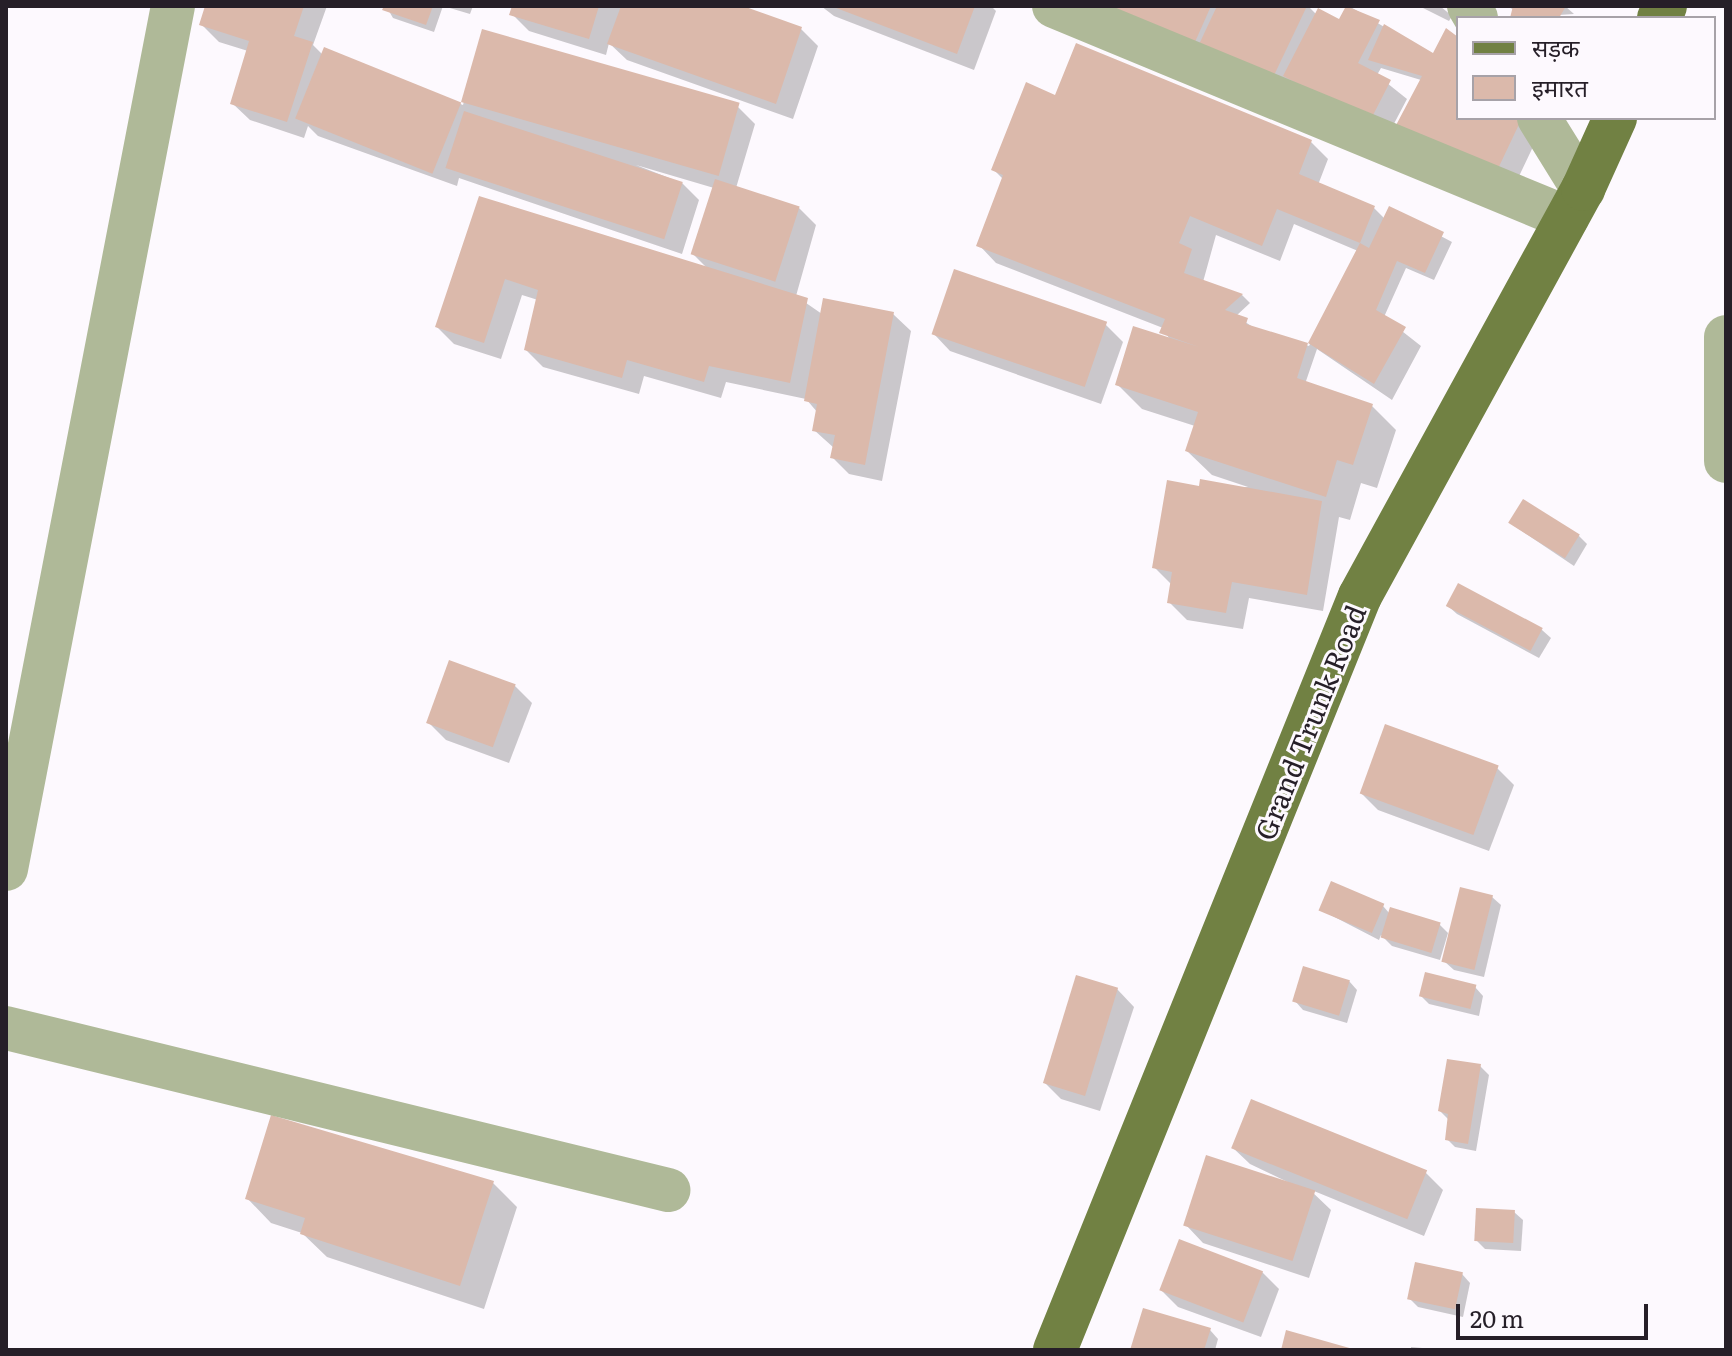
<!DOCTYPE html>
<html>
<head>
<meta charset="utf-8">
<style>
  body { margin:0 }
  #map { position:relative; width:1732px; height:1356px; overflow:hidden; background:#fdf9fe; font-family:Literata,"Noto Sans Devanagari",serif }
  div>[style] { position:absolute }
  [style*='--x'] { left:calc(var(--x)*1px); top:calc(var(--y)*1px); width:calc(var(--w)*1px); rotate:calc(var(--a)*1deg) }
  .shadow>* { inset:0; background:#0003 }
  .building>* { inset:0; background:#dbb9ab; transform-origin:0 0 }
  .minor>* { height:44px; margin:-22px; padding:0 22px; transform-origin:22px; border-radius:22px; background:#afb998 }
  .primary>* { height:44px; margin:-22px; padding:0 22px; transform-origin:22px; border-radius:22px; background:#718143 }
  span { translate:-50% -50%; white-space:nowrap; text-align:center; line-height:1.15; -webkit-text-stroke:6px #fdf9fe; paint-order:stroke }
  .street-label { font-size:28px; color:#261f28 }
  .frame { position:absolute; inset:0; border:8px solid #261f28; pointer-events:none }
  .legend { position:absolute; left:1456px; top:16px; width:260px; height:104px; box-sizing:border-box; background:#fdf9fe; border:2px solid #a7a2a8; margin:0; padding:10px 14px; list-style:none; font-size:24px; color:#261f28 }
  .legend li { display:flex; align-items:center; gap:16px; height:40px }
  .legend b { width:40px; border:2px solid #a7a2a8 }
  .scale { position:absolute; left:1456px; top:1304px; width:192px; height:36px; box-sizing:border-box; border:4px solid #261f28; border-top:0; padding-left:10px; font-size:24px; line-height:28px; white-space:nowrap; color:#261f28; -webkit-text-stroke:6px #fdf9fe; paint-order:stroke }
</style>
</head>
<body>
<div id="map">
  <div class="shadow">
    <div style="clip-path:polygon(208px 6px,327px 6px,313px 45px,323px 55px,325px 50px,463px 105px,483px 31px,738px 107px,755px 124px,736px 188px,799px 208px,816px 225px,796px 296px,822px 314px,893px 314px,911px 331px,882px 481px,849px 474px,832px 457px,834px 448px,814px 430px,818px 413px,806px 399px,726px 382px,721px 398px,644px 376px,639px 394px,543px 367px,526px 350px,538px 300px,522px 295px,501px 359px,454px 344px,437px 327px,480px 198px,708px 269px,694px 255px,714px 188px,636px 165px,682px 183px,699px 200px,682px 254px,459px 178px,457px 186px,318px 136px,308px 126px,304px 138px,250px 120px,232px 103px,248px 51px,219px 42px,202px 25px)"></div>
    <div style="clip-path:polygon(386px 6px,473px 6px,470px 14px,443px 6px,434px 32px,393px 18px)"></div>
    <div style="clip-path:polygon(514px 6px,749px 6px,748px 10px,801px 29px,818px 46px,793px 119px,627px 60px,609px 43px,606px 55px,529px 31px,512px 14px)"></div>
    <div style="clip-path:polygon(821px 6px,991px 6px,996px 11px,974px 70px,834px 16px)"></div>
    <div style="clip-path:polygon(1041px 6px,1308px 6px,1317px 15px,1340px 21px,1349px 6px,1433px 56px,1458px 39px,1458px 118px,1531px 118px,1540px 132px,1512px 191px,1421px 80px,1381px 68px,1377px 75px,1407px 99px,1387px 137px)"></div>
    <div style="clip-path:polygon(1419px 6px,1440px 6px,1452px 16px,1449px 21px)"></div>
    <div style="clip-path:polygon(1507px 6px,1565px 6px,1574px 14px,1512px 18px,1514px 10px)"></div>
    <div style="clip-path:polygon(evenodd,1077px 46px,1311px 142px,1328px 159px,1318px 185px,1374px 208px,1385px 219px,1390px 209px,1452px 242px,1434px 280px,1406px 268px,1384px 317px,1421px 346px,1392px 400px,1317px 349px,1305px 384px,1372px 406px,1396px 430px,1377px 488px,1361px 483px,1350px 520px,1339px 517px,1323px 611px,1249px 598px,1243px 629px,1187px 620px,1170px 603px,1172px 585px,1154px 567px,1201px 488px,1248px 487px,1212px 475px,1187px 451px,1195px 426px,1142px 409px,1118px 385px,1170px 340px,1163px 328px,996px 263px,979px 245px,1004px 180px,993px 169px,1057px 97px,1077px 46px,1294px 224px,1358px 251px,1309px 346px,1256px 329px,1236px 316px,1250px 303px,1242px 295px,1203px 282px,1216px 235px,1280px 261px,1294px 224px)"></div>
    <div style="clip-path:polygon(1106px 325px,1123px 342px,1101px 404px,950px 351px,933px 333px)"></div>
    <div style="clip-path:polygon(1510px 523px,1579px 536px,1587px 544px,1574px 566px)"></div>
    <div style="clip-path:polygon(1459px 586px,1542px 630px,1551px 638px,1539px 658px,1457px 614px,1448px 606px)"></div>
    <div style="clip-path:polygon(514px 685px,532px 703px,509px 763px,446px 740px,429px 723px)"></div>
    <div style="clip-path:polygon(1497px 768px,1514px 785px,1489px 851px,1378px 810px,1361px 793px)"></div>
    <div style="clip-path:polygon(1492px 897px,1501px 905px,1484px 977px,1454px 970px,1445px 962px)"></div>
    <div style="clip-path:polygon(1383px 906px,1390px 914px,1440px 925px,1448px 933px,1440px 960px,1392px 946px,1381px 935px,1379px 940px,1321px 910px)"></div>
    <div style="clip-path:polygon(1349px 981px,1357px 990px,1347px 1023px,1303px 1010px,1295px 1001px)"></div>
    <div style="clip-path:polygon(1475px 987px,1483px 996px,1479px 1016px,1429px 1004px,1420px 995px)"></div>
    <div style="clip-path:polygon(1117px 989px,1134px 1007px,1100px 1111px,1061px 1099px,1044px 1082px)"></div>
    <div style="clip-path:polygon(1480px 1066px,1489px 1075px,1476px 1151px,1455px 1147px,1447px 1139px,1449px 1120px,1440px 1111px)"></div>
    <div style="clip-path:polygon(1232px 1147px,1426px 1173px,1443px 1190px,1424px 1236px,1309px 1189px,1331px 1210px,1309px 1278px,1203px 1243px,1186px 1225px,1300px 1188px,1250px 1164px)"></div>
    <div style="clip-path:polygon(493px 1183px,517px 1207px,484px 1309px,327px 1257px,302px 1233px,271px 1223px,247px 1198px)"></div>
    <div style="clip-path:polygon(1514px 1212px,1523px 1220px,1521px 1251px,1485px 1249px,1476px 1240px)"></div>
    <div style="clip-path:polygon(1262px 1272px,1279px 1289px,1261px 1337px,1178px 1307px,1161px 1290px)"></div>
    <div style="clip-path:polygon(1462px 1274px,1470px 1283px,1463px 1317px,1418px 1307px,1410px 1299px)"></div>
    <div style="clip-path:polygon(1210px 1330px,1218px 1339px,1215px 1350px,1132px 1350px)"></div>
    <div style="clip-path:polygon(1411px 1347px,1445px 1350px,1411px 1350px)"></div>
  </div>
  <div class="building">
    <div style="clip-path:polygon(205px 6px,304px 6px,294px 36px,313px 42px,287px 122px,230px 104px,249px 41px,199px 25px)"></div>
    <div style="clip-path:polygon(384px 6px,433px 6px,426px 25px,382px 10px)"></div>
    <div style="clip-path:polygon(512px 6px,599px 6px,589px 39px,509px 15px)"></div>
    <div style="clip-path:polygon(621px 6px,743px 6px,802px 27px,776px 104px,607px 44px)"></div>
    <div style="clip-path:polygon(831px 6px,975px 6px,957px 54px)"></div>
    <div style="clip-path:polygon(1068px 6px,1211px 6px,1187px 60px)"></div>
    <div style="clip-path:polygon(1217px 6px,1307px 6px,1268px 88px,1195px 53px)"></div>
    <div style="clip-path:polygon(1346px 6px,1380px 20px,1358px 63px,1391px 80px,1370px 121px,1283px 76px,1318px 8px,1339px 19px)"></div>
    <div style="clip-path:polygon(1513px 6px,1566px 6px,1559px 18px,1510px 18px)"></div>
    <div style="clip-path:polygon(1384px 24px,1433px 53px,1446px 28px,1458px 37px,1458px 118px,1522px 118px,1495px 175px,1394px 129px,1422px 76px,1368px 60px)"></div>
    <div style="left:482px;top:29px;width:268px;height:76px;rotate:16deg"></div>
    <div style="clip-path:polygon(1076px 43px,1312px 140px,1299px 174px,1375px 206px,1360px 243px,1277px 209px,1262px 246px,1190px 216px,1179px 243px,1192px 249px,1184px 273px,1243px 294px,1225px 310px,1248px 318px,1246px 324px,1308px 343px,1297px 378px,1373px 404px,1353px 465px,1337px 460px,1326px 497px,1185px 451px,1198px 412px,1115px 385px,1133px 326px,1199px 347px,1159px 333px,1165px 319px,976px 246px,1003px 175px,991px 170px,1026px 82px,1055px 95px)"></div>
    <div style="left:324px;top:47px;width:148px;height:77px;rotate:22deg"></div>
    <div style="left:464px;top:111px;width:230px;height:60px;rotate:18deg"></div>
    <div style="left:715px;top:179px;width:89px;height:79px;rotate:18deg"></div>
    <div style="clip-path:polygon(479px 196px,808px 298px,790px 383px,709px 366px,704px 382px,627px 360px,622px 378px,524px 350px,538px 290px,505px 279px,484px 343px,435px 327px)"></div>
    <div style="clip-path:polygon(1389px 206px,1444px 232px,1425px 273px,1397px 261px,1376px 310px,1406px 327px,1374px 384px,1308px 343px,1360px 243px,1369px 248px)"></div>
    <div style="left:954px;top:269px;width:162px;height:69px;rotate:19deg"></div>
    <div style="clip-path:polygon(823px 298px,894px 312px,865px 465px,830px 458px,835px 435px,812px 431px,817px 404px,804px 401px)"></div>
    <div style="clip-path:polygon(1200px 479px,1322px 501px,1307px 595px,1232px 582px,1226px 613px,1167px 603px,1172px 572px,1152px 568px,1167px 480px,1199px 486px)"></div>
    <div style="left:1523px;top:499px;width:67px;height:28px;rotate:32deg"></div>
    <div style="left:1458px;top:583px;width:96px;height:26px;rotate:28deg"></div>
    <div style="left:449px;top:660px;width:71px;height:67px;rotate:20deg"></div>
    <div style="left:1385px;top:724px;width:121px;height:74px;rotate:20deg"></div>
    <div style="left:1331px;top:881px;width:58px;height:32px;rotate:23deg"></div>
    <div style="left:1460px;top:887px;width:34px;height:77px;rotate:14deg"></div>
    <div style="left:1390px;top:907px;width:53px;height:32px;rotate:17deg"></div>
    <div style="left:1303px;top:966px;width:49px;height:37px;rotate:17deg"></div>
    <div style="left:1425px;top:972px;width:53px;height:25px;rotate:14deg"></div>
    <div style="left:1076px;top:975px;width:44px;height:113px;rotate:17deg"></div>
    <div style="clip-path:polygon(1447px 1059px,1481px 1064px,1468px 1144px,1445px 1140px,1448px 1114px,1438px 1111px)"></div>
    <div style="left:1251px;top:1099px;width:190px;height:53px;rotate:22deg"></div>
    <div style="clip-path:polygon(271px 1115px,494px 1181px,460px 1286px,300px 1234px,305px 1218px,245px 1199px)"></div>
    <div style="left:1206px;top:1155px;width:115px;height:74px;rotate:18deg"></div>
    <div style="left:1476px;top:1208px;width:39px;height:33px;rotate:3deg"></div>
    <div style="left:1179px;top:1239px;width:90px;height:55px;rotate:21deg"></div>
    <div style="left:1415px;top:1262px;width:49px;height:38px;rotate:12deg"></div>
    <div style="clip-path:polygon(1143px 1308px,1211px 1328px,1204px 1350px,1130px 1350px)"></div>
    <div style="clip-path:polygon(1286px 1330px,1353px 1349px,1353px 1350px,1281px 1350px)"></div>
  </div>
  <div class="minor">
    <div style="--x:1054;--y:6;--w:555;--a:22.45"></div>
    <div style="--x:1469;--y:6;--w:14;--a:60"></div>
    <div style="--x:1539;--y:118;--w:84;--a:58.2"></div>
    <div style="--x:1726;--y:337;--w:124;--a:90"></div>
    <div style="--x:6;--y:869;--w:879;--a:-79.05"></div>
    <div style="--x:6;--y:1028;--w:682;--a:13.75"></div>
  </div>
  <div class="primary">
    <div style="--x:1659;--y:18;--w:13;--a:-63"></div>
    <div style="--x:1055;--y:1350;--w:813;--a:-67.98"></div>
    <div style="--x:1360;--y:596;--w:464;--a:-61.3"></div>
    <div style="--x:1583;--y:189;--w:78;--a:-65.7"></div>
  </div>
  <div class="street-label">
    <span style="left:1309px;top:722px;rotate:-68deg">Grand Trunk Road</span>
  </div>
  <div class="frame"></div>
  <ul class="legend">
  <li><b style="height:10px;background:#718143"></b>सड़क</li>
  <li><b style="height:22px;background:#dbb9ab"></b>इमारत</li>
  </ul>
  <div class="scale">20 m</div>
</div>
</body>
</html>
